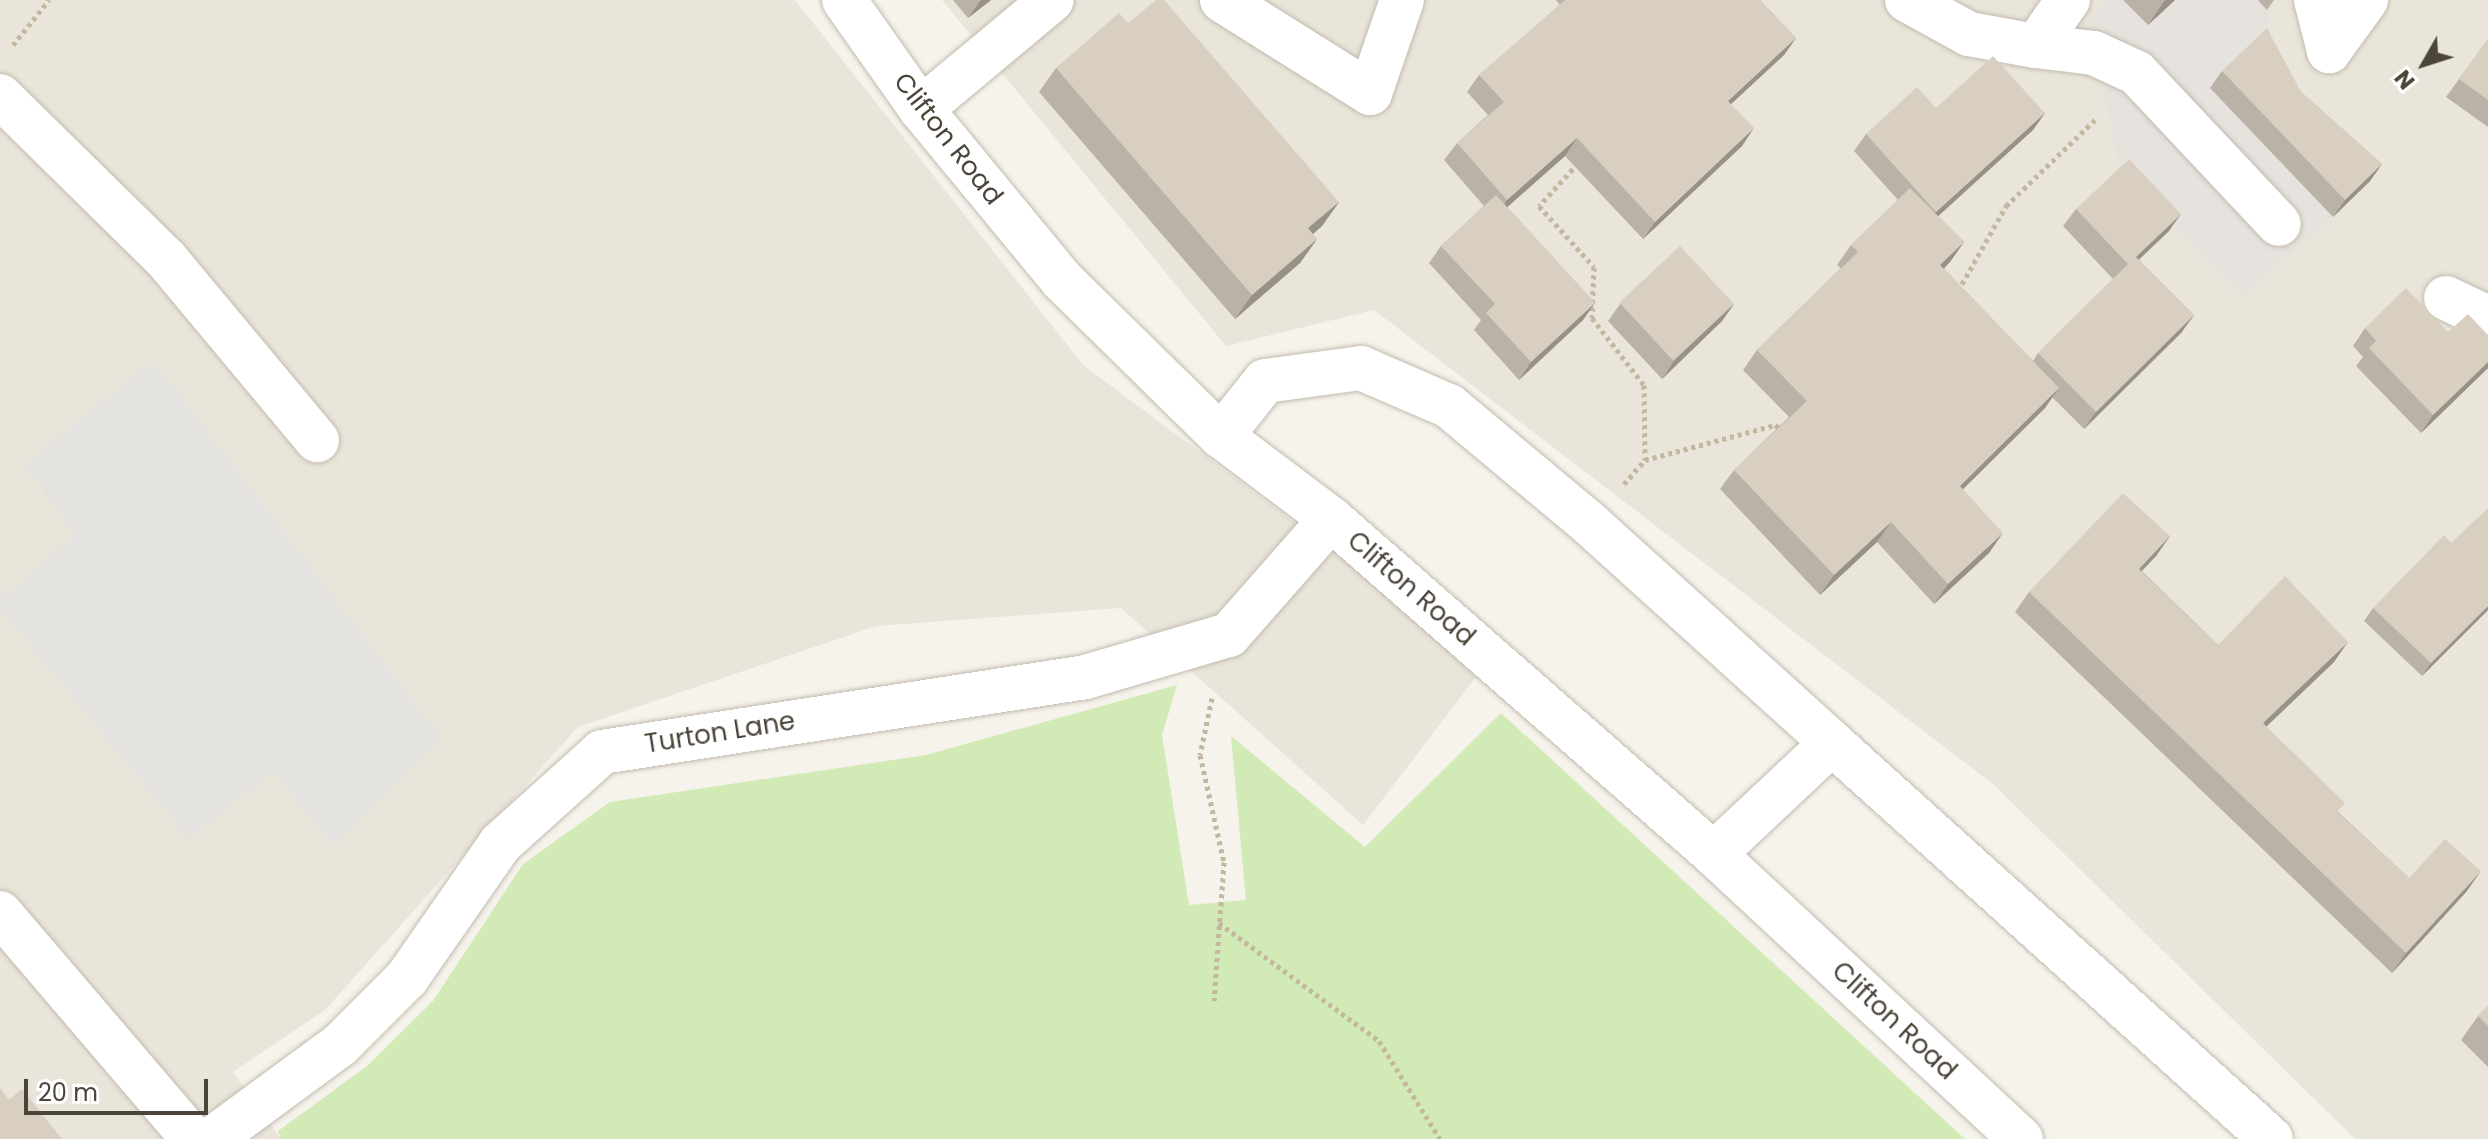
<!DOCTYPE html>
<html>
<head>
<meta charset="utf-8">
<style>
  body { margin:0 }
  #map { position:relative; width:2488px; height:1139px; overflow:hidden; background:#f6f3ec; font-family:Poppins,sans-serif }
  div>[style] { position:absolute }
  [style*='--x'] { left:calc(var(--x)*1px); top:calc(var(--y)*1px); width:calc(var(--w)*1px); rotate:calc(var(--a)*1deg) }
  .residential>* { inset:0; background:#eae5da }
  .industrial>* { inset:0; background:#e6e2dd }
  .green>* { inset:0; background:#d2eab5 }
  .parking>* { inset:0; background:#e5e3e0 }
  .path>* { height:5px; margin-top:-2.5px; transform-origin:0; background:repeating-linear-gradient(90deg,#c4b79f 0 4px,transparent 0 8px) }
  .roads { filter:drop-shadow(0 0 2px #c2bbae) drop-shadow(0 0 2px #c2bbae) }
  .minor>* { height:44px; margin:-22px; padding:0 22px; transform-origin:22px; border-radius:22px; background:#fff }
  .wall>* { inset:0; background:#bab2a6 }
  .shaded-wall>* { inset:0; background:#979187 }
  .building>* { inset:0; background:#d8cfc1; transform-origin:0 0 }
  span { translate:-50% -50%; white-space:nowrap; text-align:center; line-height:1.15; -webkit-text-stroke:8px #fff; paint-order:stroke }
  .street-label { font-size:26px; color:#4b4439 }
  .north { position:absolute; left:2384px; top:24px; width:80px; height:80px; -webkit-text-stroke:6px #fff; paint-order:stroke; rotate:231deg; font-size:22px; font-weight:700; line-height:32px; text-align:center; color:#4b4439 }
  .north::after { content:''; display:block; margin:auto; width:28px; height:36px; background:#4b4439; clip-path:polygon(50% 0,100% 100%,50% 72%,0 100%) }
  .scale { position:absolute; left:24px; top:1079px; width:184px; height:36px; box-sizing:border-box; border:4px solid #4b4439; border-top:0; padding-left:10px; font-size:24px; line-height:28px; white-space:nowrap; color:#4b4439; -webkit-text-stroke:6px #fff; paint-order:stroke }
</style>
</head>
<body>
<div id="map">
  <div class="residential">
    <div style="clip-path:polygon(0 0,795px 0,1083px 365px,1383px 588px,1476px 677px,1363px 825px,1121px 608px,876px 626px,578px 727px,325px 1010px,233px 1072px,281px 1139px,0 1139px)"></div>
    <div style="clip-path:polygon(942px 0,2488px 0,2488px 1139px,2355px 1139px,1994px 785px,1374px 310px,1226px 346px)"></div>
  </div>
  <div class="industrial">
    <div style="clip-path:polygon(2107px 0,2268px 0,2271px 76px,2289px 109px,2370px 181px,2243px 297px,2119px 166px,2091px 22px)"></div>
  </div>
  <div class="green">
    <div style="clip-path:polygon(1177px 685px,1162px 735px,1189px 905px,1246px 900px,1231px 736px,1365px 847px,1501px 713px,1965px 1139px,281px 1139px,278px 1131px,367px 1066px,433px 1001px,523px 864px,610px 802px,926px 755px)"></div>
  </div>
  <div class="parking">
    <div style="clip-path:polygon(153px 360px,442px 739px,333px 846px,273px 773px,188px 839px,0 609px,0 599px,74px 535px,24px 464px)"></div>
  </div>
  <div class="path">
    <div style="--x:13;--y:45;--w:58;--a:-51.3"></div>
    <div style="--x:1578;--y:163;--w:58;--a:132.2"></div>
    <div style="--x:1539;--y:206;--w:82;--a:48"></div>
    <div style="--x:1594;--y:267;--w:51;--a:92.2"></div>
    <div style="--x:1592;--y:318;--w:85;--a:52.2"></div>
    <div style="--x:1644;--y:385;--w:75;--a:89.2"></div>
    <div style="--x:1958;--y:291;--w:98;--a:-60.5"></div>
    <div style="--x:2006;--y:206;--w:128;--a:-44.1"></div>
    <div style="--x:1624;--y:484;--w:32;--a:-49"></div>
    <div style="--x:1645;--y:460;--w:135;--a:-15.1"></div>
    <div style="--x:1775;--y:425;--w:7;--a:34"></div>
    <div style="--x:1212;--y:698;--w:58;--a:101.9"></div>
    <div style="--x:1200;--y:755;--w:110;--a:77.4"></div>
    <div style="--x:1224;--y:862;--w:139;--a:94.1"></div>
    <div style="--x:1219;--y:923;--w:199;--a:36.4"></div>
    <div style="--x:1379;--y:1041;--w:115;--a:58.1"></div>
  </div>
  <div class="roads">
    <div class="minor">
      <div style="--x:844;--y:0;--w:133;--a:54.8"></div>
      <div style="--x:921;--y:109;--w:222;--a:50.5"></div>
      <div style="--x:1062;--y:280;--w:223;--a:44.5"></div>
      <div style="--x:1221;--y:436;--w:138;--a:37"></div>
      <div style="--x:1331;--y:519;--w:509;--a:41.18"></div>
      <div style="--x:1714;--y:854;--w:419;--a:42.9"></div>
      <div style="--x:1222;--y:0;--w:175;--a:32.1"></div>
      <div style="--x:1370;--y:93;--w:98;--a:-71"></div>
      <div style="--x:1907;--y:0;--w:71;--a:28.7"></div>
      <div style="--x:1969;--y:34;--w:68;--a:10.2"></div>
      <div style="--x:2036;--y:46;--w:56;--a:-55.2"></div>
      <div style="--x:2316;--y:0;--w:53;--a:75.7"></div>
      <div style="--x:2329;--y:51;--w:63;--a:-54"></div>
      <div style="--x:2036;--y:46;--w:58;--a:6.9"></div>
      <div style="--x:2094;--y:53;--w:47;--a:24.9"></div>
      <div style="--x:2137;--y:73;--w:207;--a:46.8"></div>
      <div style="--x:0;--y:96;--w:233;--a:44.5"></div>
      <div style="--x:166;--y:259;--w:236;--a:50.2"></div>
      <div style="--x:921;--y:109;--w:170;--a:-39.8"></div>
      <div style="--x:2446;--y:298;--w:47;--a:25.5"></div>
      <div style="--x:1221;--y:436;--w:70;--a:-51.3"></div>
      <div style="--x:1265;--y:381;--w:97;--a:-7.7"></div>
      <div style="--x:1361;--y:368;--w:96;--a:23.4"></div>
      <div style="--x:1449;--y:406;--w:184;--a:39.9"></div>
      <div style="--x:1590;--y:524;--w:326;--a:42.1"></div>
      <div style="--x:1832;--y:743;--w:162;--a:136.8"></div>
      <div style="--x:1832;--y:743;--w:591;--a:42.05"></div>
      <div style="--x:0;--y:913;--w:297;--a:49.5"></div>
      <div style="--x:212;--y:1139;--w:159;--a:-36.3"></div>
      <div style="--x:340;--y:1045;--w:95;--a:-45"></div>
      <div style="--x:407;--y:978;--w:163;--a:-55.2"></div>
      <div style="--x:500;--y:844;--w:137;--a:-42"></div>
      <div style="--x:602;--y:752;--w:490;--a:-8.8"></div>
      <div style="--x:1086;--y:677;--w:149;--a:-16.4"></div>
      <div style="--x:1229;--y:635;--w:154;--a:-48.7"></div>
    </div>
  </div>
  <div class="wall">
    <div style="clip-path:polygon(953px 0,991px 0,968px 18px)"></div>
    <div style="clip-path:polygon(1556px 0,1760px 0,1796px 38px,1784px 55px,1731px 104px,1742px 146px,1643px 239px,1565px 156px,1507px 207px,1595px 303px,1583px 320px,1519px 380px,1474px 330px,1481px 320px,1429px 263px,1441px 246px,1484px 206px,1444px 160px,1457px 143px,1488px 115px,1467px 92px,1479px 75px,1560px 5px)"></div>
    <div style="clip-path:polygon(2123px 0,2175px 0,2148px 25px)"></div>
    <div style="clip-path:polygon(2258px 0,2274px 0,2267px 10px)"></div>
    <div style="clip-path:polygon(1128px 23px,1339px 202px,1322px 226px,1313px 234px,1317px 239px,1300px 263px,1235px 319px,1039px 92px,1056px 68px)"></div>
    <div style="clip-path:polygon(2488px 39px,2488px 127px,2446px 97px)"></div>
    <div style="clip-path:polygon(2222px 71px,2301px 92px,2382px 164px,2370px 181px,2333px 217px,2210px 88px)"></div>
    <div style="clip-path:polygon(1936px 108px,2045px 113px,2033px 130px,1938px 216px,1964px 242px,1950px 262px,1944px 269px,2033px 361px,2038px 353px,2113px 279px,2063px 226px,2076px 209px,2169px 231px,2139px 260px,2194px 315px,2181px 333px,2084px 429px,2052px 397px,2045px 408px,1963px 489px,1989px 553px,1934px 604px,1877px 542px,1820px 595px,1720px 489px,1734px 470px,1789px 417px,1743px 370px,1757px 350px,1841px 268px,1837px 265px,1851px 245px,1898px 200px,1854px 151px,1866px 134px)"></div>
    <div style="clip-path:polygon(1620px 304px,1734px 304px,1722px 321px,1662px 379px,1608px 321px)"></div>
    <div style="clip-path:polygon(2365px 328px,2488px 335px,2488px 368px,2421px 433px,2356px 366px,2363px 357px,2353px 346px)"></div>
    <div style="clip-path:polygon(2170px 536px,2156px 556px,2142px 571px,2218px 645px,2334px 662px,2266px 727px,2339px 813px,2409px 878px,2467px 891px,2392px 973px,2015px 612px,2029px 592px)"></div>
    <div style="clip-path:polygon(2373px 608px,2488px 610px,2422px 676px,2364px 621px)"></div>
    <div style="clip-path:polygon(2488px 1006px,2488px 1067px,2461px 1040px,2478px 1016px)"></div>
  </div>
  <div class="shaded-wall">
    <div style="clip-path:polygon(981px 0,991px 0,968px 18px)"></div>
    <div style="clip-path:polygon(2165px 0,2175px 0,2148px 25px)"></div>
    <div style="clip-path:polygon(1796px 38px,1784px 55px,1716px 118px,1728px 101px)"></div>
    <div style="clip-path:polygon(2045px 113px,2033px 130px,1924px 229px,1936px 212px)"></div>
    <div style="clip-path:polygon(1754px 128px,1742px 146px,1643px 239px,1655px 222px)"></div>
    <div style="clip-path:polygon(1577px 138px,1565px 156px,1495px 218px,1507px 200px)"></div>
    <div style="clip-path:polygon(2382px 164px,2370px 181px,2333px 217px,2345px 200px)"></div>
    <div style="clip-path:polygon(1339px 202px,1322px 226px,1292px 252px,1308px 228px)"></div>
    <div style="clip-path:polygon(2181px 214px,2169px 231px,2123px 274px,2136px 257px)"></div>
    <div style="clip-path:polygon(1317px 239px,1300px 263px,1235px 319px,1252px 295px)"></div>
    <div style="clip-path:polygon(1964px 242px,1950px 262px,1926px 285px,1940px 265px)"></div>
    <div style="clip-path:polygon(1595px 303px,1583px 320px,1519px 380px,1531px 362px)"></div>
    <div style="clip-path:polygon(1734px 304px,1722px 321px,1662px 379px,1674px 361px)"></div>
    <div style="clip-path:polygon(2194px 315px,2181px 333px,2084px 429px,2096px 412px)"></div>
    <div style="clip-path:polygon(2488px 362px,2488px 368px,2421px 433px,2433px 415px)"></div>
    <div style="clip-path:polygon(2059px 388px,2045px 408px,1946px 506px,1960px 486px)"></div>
    <div style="clip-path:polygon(1891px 522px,1877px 542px,1820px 595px,1834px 575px)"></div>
    <div style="clip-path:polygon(2003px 533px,1989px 553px,1934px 604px,1948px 584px)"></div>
    <div style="clip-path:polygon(2170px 536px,2156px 556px,2125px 588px,2139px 569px)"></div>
    <div style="clip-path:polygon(2488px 606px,2488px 610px,2422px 676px,2431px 663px)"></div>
    <div style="clip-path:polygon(2348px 642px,2334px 662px,2249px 743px,2263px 723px)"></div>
    <div style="clip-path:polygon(2481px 871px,2467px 891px,2392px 973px,2406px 953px)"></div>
  </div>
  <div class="building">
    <div style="clip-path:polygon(1156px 0,1164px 0,1339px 202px,1308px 228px,1317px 239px,1252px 295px,1056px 68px,1119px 13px,1128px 23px)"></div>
    <div style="clip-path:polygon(1565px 0,1760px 0,1796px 38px,1728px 101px,1754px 128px,1655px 222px,1577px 138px,1507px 200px,1457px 143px,1504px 102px,1479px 75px)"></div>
    <div style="clip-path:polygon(2267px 28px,2301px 92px,2382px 164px,2345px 200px,2222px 71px)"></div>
    <div style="clip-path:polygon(2488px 39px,2488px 100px,2459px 79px)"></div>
    <div style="clip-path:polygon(1993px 56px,2045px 113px,1936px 212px,1866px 134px,1917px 87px,1936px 108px)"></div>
    <div style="clip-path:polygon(2129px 159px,2181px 214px,2136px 257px,2194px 315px,2096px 412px,2038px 353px,2128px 264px,2076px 209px)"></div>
    <div style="clip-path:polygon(1910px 188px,1964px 242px,1940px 265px,2059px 388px,1960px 486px,2003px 533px,1948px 584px,1891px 522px,1834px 575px,1734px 470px,1807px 401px,1757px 350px,1858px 252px,1851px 245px)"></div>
    <div style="clip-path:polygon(1496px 195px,1595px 303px,1531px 362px,1486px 313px,1495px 304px,1441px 246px)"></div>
    <div style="left:1680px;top:246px;width:79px;height:83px;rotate:47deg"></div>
    <div style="clip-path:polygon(2406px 288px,2448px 332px,2468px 314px,2488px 335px,2488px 362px,2433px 415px,2369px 348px,2376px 341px,2365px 328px)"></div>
    <div style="clip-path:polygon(2123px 493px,2170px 536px,2139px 569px,2218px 645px,2285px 576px,2348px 642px,2263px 723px,2345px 803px,2337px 812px,2409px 878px,2445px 839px,2481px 871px,2406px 953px,2029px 592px)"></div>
    <div style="clip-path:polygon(2488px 508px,2488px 606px,2431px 663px,2373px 608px,2444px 535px,2451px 543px)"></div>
    <div style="clip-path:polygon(2488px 1006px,2488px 1026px,2478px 1016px)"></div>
    <div style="clip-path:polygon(0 1088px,9px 1100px,22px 1089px,62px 1139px,0 1139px)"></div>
  </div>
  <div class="street-label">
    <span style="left:948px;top:139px;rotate:52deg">Clifton Road</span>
    <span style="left:1411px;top:589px;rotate:41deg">Clifton Road</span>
    <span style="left:720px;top:733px;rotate:-9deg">Turton Lane</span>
    <span style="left:1894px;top:1021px;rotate:43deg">Clifton Road</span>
  </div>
  <div class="north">N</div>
  <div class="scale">20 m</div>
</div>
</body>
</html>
